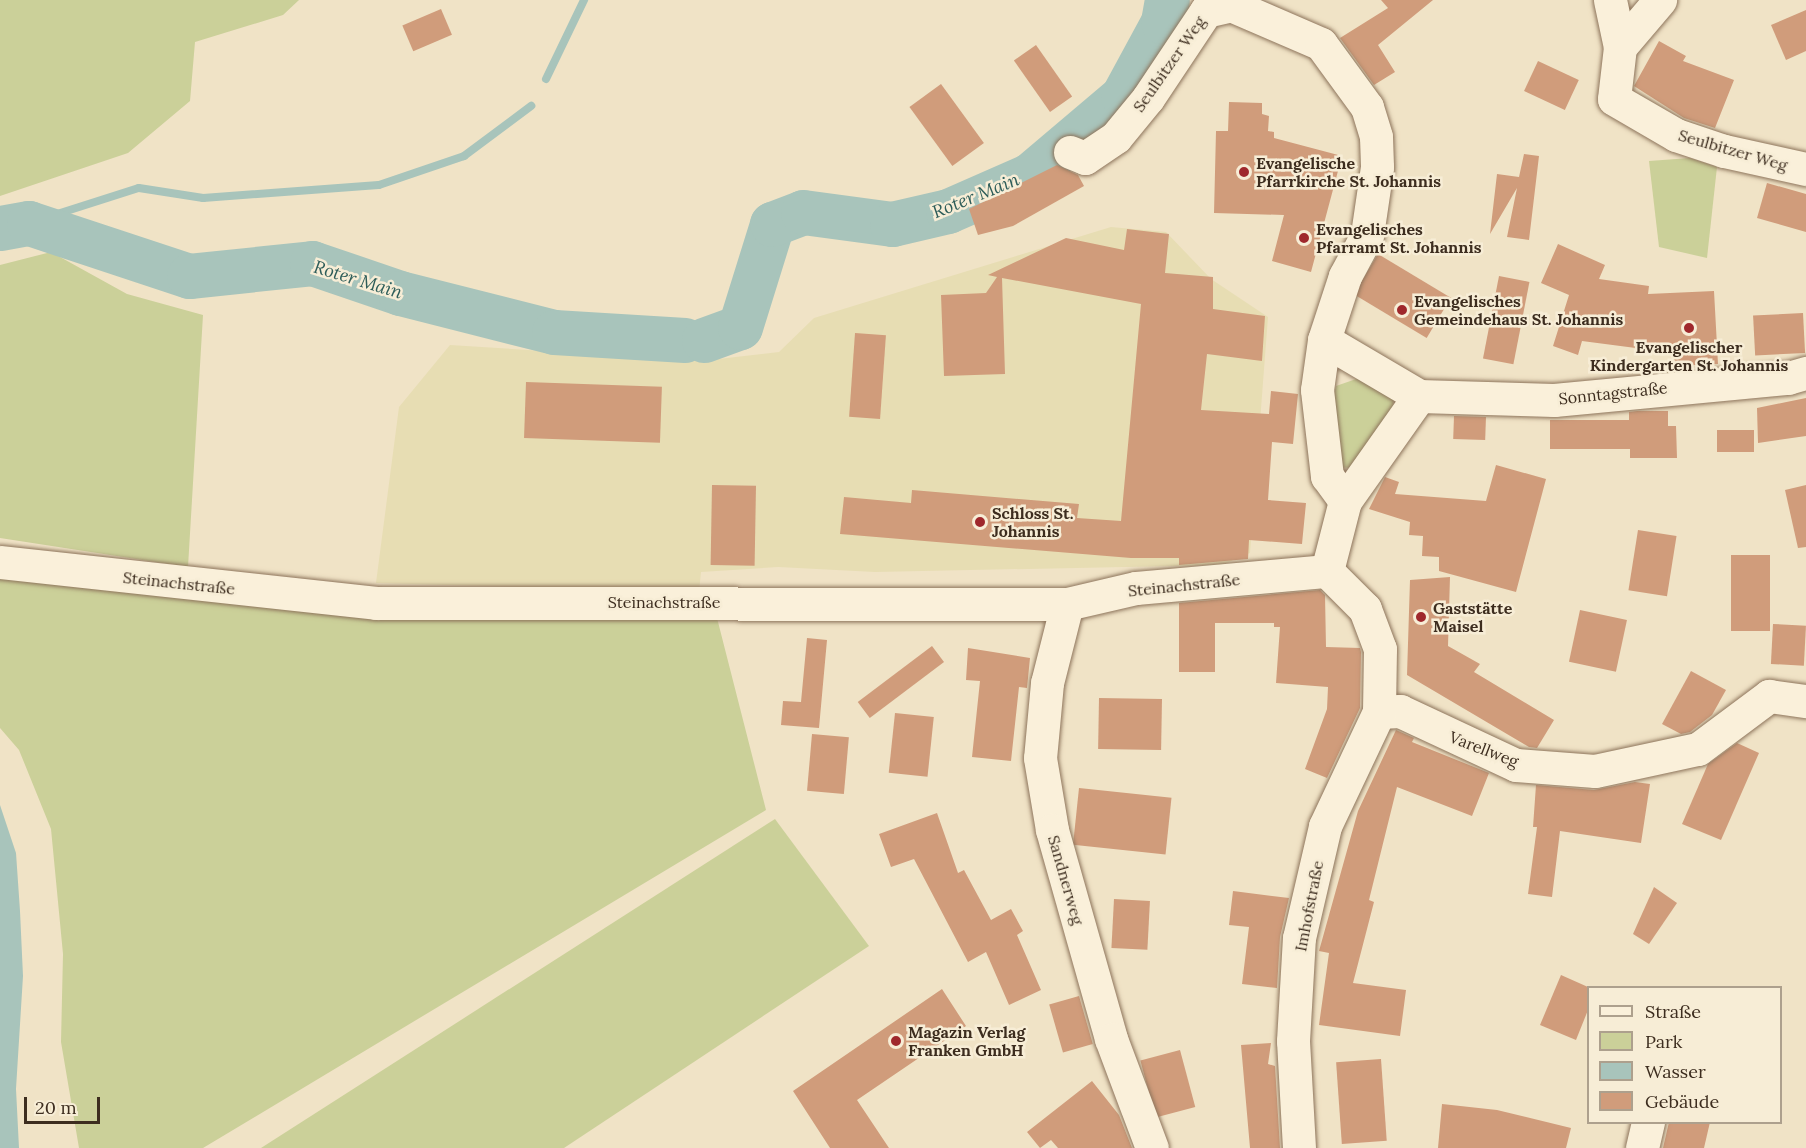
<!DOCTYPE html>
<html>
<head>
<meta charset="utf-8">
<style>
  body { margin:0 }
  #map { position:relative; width:1806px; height:1148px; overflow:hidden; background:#f0e3c6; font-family:Lora,serif }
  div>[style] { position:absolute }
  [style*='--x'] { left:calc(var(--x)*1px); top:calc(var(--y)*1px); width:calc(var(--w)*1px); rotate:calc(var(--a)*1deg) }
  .farmland>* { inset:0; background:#e7ddb3 }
  .green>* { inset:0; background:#cbd099 }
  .water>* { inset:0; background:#a8c4bb }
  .stream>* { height:8px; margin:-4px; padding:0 4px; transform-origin:4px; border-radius:4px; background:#a8c4bb }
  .river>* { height:45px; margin:-22.5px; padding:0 22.5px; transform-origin:22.5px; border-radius:22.5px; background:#a8c4bb }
  .building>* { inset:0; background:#d09c7b; transform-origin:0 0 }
  .roads { filter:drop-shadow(0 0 2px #8d745b) drop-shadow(0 0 2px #8d745b) }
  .minor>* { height:33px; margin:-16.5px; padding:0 16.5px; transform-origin:16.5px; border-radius:16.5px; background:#faf0da }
  .dots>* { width:16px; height:16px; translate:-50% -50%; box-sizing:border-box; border:3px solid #f7edd6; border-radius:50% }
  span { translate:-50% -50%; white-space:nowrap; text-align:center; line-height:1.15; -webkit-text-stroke:5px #f7edd6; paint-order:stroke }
  .street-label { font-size:16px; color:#3d2d1f }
  .poi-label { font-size:16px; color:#3d2d1f; font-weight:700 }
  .left { translate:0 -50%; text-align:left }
  .water-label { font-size:18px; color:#2e5d59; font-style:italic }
  .legend { position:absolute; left:1587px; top:986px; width:195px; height:138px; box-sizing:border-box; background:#f7edd6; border:2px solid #ada08d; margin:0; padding:8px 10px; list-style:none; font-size:18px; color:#3d2d1f }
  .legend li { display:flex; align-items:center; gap:12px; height:30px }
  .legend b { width:30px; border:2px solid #ada08d }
  .scale { position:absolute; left:24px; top:1097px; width:76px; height:27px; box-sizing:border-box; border:3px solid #3d2d1f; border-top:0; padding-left:8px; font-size:18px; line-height:21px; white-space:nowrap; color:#3d2d1f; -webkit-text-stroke:4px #f7edd6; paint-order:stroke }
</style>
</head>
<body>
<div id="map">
  <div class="farmland">
    <div style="clip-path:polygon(1111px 227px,1166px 232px,1211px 279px,1268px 317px,1250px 553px,1222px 565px,875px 572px,778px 567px,701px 572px,699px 592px,376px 583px,399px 407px,450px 345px,701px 361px,779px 352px,814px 318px)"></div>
  </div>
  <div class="green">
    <div style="clip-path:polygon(0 0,299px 0,283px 15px,195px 42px,190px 101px,128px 153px,0 196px)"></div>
    <div style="clip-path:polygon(1690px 158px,1717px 167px,1707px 258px,1659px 247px,1649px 161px)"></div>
    <div style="clip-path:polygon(51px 252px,127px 294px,203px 315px,188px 567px,0 538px,0 265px)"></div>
    <div style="clip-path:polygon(1359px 378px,1394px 397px,1393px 407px,1354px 468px,1334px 467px,1328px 418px,1336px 386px)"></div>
    <div style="clip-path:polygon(0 576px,717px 618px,766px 810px,203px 1148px,79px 1148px,61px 1042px,63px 954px,51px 829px,19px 750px,0 728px)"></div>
    <div style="clip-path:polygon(775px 819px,869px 946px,564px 1148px,261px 1148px)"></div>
  </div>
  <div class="water">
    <div style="clip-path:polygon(0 805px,16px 853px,20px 911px,23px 976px,16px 1089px,19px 1148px,0 1148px)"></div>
  </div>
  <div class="stream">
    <div style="--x:546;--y:79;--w:88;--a:-64.3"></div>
    <div style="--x:29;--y:223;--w:115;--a:-17.7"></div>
    <div style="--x:139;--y:188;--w:65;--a:8.9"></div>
    <div style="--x:203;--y:198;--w:176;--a:-4.2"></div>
    <div style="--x:379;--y:185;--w:90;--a:-18.8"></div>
    <div style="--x:464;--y:156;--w:84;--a:-36.7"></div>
  </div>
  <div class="river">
    <div style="--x:0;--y:228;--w:29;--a:-10"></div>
    <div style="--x:29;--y:223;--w:169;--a:18.3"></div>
    <div style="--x:189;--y:276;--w:124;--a:-6"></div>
    <div style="--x:312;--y:263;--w:93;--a:18.8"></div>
    <div style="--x:400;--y:293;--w:159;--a:14.2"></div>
    <div style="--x:554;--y:332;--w:131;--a:3.5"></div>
    <div style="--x:704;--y:340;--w:38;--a:-20"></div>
    <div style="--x:740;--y:327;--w:108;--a:-72.7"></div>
    <div style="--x:772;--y:224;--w:33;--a:-21"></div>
    <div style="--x:803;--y:212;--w:90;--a:7.7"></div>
    <div style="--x:892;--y:224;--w:57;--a:-13.1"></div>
    <div style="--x:948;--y:211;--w:90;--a:-23.7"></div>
    <div style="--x:1030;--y:175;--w:122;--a:-40.3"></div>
    <div style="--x:1123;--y:96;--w:84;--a:-61.6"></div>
    <div style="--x:1163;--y:22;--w:22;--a:-80"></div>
  </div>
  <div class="building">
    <div style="clip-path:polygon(1381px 0,1433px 0,1378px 45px,1395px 72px,1374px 85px,1340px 38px,1388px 8px)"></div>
    <div style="left:441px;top:9px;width:28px;height:42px;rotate:67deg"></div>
    <div style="clip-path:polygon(1806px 10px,1806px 51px,1786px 60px,1771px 25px)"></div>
    <div style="clip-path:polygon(1659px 41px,1686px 56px,1683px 61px,1734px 80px,1715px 128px,1684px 118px,1634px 86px)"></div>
    <div style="left:1036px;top:45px;width:63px;height:27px;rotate:55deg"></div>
    <div style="left:1538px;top:61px;width:45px;height:33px;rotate:25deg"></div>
    <div style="left:941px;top:84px;width:73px;height:39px;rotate:54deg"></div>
    <div style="clip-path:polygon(1229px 102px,1262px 103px,1262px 114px,1269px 116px,1268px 131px,1274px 132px,1274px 138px,1342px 156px,1311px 272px,1272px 261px,1284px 215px,1214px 213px,1216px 131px,1228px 131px)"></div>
    <div style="clip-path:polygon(1524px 154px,1539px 156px,1529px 240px,1507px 237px,1517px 188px,1490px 234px,1497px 174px,1519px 177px)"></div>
    <div style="clip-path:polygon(1057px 165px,1078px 175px,1084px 186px,1013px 226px,978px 235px,969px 209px)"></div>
    <div style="clip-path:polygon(1767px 183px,1806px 194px,1806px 232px,1757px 218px)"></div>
    <div style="clip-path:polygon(1127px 229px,1169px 234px,1165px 273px,1213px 277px,1213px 309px,1265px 316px,1262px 361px,1207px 354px,1201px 410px,1269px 414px,1271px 391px,1298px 394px,1293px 444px,1272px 442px,1268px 500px,1306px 503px,1302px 544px,1249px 540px,1248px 559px,1179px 565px,1179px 558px,1131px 558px,840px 534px,844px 497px,911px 503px,912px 490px,1079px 504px,1077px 518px,1121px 521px,1141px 304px,1002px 278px,1005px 374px,944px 376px,941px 295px,986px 293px,997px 277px,988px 275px,1066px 238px,1124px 250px)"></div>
    <div style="clip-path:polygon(1558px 244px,1605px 265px,1599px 279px,1649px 286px,1648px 294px,1714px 291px,1718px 364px,1675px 366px,1674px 353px,1582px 341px,1578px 355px,1553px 346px,1569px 295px,1541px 283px)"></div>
    <div style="left:1378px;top:254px;width:85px;height:47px;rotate:31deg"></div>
    <div style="left:1499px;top:276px;width:31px;height:84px;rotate:11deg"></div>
    <div style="left:1803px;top:313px;width:40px;height:50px;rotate:87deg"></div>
    <div style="left:855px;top:333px;width:31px;height:84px;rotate:4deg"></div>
    <div style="left:526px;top:382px;width:136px;height:56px;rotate:2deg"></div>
    <div style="clip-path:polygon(1806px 398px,1806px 436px,1758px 443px,1757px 408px)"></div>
    <div style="clip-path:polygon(1637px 411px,1668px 411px,1668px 426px,1676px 426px,1677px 458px,1630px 458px,1630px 449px,1550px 449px,1550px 420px,1629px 420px,1629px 412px)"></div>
    <div style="left:1454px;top:416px;width:32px;height:23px;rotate:2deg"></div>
    <div style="left:1754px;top:430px;width:22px;height:37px;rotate:90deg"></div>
    <div style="clip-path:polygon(1496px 465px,1546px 479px,1516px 592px,1439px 571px,1439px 557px,1422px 556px,1423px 536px,1409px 535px,1410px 522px,1369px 509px,1385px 477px,1399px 482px,1395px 494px,1486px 501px)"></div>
    <div style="left:712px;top:485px;width:44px;height:80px;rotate:1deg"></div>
    <div style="clip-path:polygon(1806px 485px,1806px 547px,1798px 548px,1785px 490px)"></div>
    <div style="left:1638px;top:530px;width:39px;height:61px;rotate:9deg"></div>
    <div style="left:1731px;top:555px;width:39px;height:76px"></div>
    <div style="clip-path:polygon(1450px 577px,1448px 646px,1480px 664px,1474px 672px,1554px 720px,1537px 748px,1529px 747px,1407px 675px,1410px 580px)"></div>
    <div style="clip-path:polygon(1320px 590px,1325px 595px,1326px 647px,1360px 648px,1361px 652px,1360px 708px,1327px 778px,1305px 769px,1327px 709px,1328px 687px,1276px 683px,1280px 627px,1274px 627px,1274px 623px,1215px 623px,1215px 672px,1179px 672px,1179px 603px)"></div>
    <div style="left:1580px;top:610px;width:48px;height:53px;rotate:12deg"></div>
    <div style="left:1773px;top:624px;width:33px;height:40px;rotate:3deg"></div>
    <div style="clip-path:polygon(807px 638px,827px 640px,819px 728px,781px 725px,783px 701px,801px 702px)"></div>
    <div style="left:932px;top:646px;width:20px;height:93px;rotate:53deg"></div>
    <div style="clip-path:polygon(968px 648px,1030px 658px,1027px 688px,1019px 687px,1011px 761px,972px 757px,980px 681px,966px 680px)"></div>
    <div style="clip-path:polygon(1691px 671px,1726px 690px,1712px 715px,1690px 732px,1681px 734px,1662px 724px)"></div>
    <div style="left:1099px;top:698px;width:63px;height:51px;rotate:1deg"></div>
    <div style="left:895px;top:713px;width:39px;height:60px;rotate:6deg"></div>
    <div style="clip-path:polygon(1396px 730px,1414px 738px,1412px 742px,1489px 773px,1472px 816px,1397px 787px,1369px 900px,1374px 902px,1353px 983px,1406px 990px,1400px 1036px,1319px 1025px,1329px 953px,1319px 951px,1358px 811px)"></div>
    <div style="left:812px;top:734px;width:37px;height:57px;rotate:5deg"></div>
    <div style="clip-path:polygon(1737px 743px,1759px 753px,1721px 840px,1682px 824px,1708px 764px)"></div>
    <div style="clip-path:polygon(1635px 782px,1650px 784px,1641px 843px,1560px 831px,1552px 897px,1528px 894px,1537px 827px,1533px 827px,1536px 785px,1594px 790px)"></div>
    <div style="left:1079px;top:788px;width:93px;height:57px;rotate:6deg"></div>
    <div style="clip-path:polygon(937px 813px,958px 873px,964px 870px,991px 920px,1011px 909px,1023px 931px,1017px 935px,1041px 990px,1009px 1005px,986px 952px,968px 962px,914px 859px,891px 867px,879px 834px)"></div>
    <div style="clip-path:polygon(1654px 887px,1677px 903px,1649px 944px,1633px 934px)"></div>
    <div style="clip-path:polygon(1233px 891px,1289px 898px,1280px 937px,1277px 988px,1242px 984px,1249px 927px,1229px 925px)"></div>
    <div style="left:1114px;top:899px;width:36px;height:49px;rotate:3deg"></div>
    <div style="clip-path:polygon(1561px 975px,1588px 987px,1588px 1010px,1576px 1040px,1540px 1025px)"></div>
    <div style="clip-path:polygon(942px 989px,966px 1026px,857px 1100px,889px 1148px,830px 1148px,793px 1091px)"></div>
    <div style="left:1079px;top:996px;width:50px;height:31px;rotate:74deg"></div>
    <div style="clip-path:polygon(1271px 1043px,1268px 1064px,1275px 1066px,1280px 1148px,1250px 1148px,1241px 1045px)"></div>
    <div style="left:1180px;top:1050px;width:59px;height:41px;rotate:75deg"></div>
    <div style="left:1381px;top:1059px;width:82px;height:45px;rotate:86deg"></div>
    <div style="clip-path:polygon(1092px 1081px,1119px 1115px,1132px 1148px,1058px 1148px,1051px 1140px,1040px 1148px,1027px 1132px)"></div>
    <div style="clip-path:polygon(1442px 1104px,1497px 1110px,1571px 1128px,1566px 1148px,1438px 1148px)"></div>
    <div style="clip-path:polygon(1669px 1122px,1710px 1122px,1704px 1148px,1663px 1148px)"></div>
  </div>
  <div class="roads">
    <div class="minor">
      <div style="--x:1610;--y:0;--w:48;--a:78"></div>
      <div style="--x:1620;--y:47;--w:52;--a:96.6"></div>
      <div style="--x:1614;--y:99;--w:72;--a:30.1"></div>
      <div style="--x:1676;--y:135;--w:51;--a:18.4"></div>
      <div style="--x:1724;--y:151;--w:84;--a:12.4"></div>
      <div style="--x:1620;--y:47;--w:62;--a:-49.6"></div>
      <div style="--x:1070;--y:152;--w:16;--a:22"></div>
      <div style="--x:1085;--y:158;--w:37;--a:-34"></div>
      <div style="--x:1116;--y:137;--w:50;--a:-50.6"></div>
      <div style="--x:1148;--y:98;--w:105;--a:-56.3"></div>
      <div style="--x:1206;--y:11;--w:26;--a:-13"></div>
      <div style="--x:1231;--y:5;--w:98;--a:23.4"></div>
      <div style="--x:1321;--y:44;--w:78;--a:53.9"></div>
      <div style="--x:1367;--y:107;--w:31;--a:73"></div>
      <div style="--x:1376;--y:137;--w:30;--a:88"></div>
      <div style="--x:1377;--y:167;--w:69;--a:98.4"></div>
      <div style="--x:1367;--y:235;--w:47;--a:118.2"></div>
      <div style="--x:1345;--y:276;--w:67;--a:108.2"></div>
      <div style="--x:1324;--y:340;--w:50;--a:98"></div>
      <div style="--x:1317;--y:390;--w:87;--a:83.4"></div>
      <div style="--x:1327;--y:476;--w:31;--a:54"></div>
      <div style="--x:1324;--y:340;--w:110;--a:30.5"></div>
      <div style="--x:1419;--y:396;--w:135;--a:1.7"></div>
      <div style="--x:1554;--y:400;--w:235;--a:-5.4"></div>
      <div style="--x:1788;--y:378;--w:19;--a:-16"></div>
      <div style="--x:0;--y:562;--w:378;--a:6.2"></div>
      <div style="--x:376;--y:603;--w:691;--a:0.08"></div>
      <div style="--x:1067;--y:604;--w:71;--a:-13.1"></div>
      <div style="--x:1136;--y:588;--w:192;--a:-5.1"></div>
      <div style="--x:1327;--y:571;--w:72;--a:-75.6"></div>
      <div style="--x:1345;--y:501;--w:128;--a:-54.8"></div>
      <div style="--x:1067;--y:604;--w:81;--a:104.2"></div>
      <div style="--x:1047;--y:683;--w:75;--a:95.3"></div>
      <div style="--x:1040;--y:758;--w:73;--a:80.5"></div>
      <div style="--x:1052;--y:830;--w:217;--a:74.2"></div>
      <div style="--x:1111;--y:1039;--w:116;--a:69.4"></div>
      <div style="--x:1379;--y:712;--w:21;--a:-3"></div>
      <div style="--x:1400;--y:711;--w:128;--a:25"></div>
      <div style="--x:1516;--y:765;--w:79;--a:4.3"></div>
      <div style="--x:1595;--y:771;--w:105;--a:-12.1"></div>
      <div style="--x:1698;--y:749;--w:89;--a:-36.7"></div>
      <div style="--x:1769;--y:696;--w:37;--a:8"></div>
      <div style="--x:1299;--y:1148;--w:107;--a:-93.2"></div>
      <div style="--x:1293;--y:1041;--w:103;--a:-86.7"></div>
      <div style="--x:1299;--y:938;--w:115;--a:-76.9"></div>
      <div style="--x:1325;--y:826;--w:126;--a:-64.7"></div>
      <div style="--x:1379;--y:712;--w:63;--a:-89.1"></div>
      <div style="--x:1380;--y:649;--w:43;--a:-110.6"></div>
      <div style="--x:1365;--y:609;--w:54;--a:-135"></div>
      <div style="--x:1642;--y:1148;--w:27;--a:-77"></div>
    </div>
  </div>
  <div class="dots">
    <div style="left:1244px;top:172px;background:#9f282c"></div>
    <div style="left:1304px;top:238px;background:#9f282c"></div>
    <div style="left:1402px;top:310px;background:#9f282c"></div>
    <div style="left:1689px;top:328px;background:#9f282c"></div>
    <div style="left:980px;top:522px;background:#9f282c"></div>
    <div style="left:1421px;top:617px;background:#9f282c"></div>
    <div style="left:896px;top:1041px;background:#9f282c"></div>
  </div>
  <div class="street-label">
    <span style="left:1169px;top:64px;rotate:-55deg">Seulbitzer Weg</span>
    <span style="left:1733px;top:150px;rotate:16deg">Seulbitzer Weg</span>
    <span style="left:1613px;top:393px;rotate:-6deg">Sonntagstraße</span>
    <span style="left:179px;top:583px;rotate:6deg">Steinachstraße</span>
    <span style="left:1184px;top:585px;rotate:-6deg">Steinachstraße</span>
    <span style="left:664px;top:602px">Steinachstraße</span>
    <span style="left:1484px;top:749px;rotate:21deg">Varellweg</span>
    <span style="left:1066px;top:880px;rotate:74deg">Sandnerweg</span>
    <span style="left:1309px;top:906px;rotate:-79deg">Imhofstraße</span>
  </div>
  <div class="poi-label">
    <span class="left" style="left:1256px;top:172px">Evangelische<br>Pfarrkirche St. Johannis</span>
    <span class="left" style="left:1316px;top:238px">Evangelisches<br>Pfarramt St. Johannis</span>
    <span class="left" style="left:1414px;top:310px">Evangelisches<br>Gemeindehaus St. Johannis</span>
    <span style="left:1689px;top:356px">Evangelischer<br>Kindergarten St. Johannis</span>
    <span class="left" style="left:992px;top:522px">Schloss St.<br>Johannis</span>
    <span class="left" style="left:1433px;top:617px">Gaststätte<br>Maisel</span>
    <span class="left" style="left:908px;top:1041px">Magazin Verlag<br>Franken GmbH</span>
  </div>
  <div class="water-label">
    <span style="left:976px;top:196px;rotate:-22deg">Roter Main</span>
    <span style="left:358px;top:280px;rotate:17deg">Roter Main</span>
  </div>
  <ul class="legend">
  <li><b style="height:8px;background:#faf0da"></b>Straße</li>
  <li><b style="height:16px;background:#cbd099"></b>Park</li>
  <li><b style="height:16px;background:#a8c4bb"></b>Wasser</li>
  <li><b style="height:16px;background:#d09c7b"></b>Gebäude</li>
  </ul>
  <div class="scale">20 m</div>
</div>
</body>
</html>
